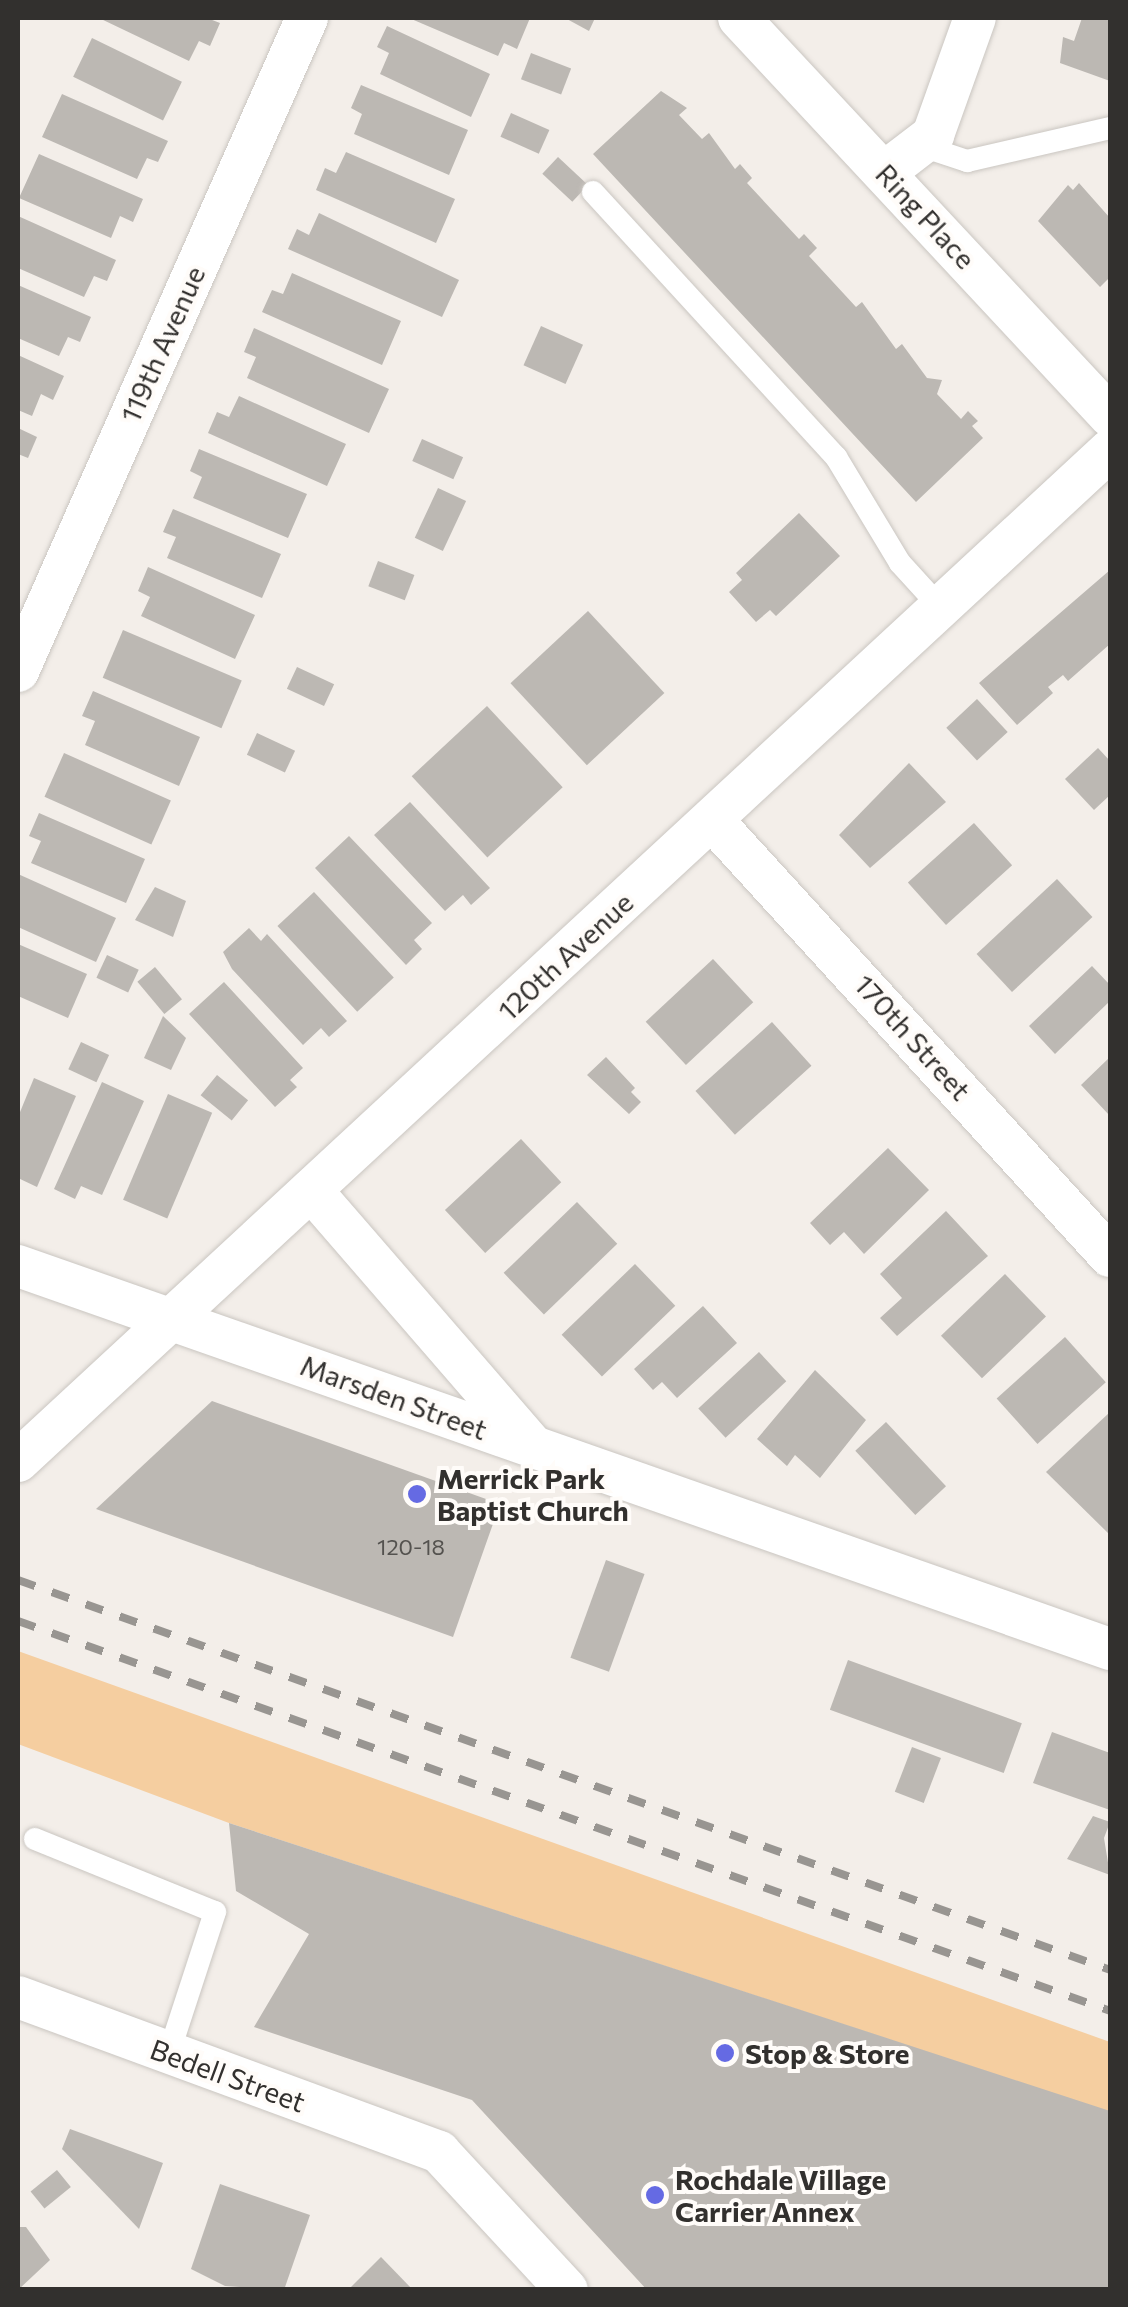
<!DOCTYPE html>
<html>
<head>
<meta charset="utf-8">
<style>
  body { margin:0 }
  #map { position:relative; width:1128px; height:2307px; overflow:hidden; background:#f3eee9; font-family:Commissioner,sans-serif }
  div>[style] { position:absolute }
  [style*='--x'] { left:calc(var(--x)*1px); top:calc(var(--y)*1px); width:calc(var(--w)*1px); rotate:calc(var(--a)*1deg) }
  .green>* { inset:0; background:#f5cea0 }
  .building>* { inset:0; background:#bcb8b3; transform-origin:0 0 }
  .roads { filter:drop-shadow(0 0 2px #cac6c1) drop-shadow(0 0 2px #cac6c1) }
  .lane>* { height:22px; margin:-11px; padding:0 11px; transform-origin:11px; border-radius:11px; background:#fff }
  .street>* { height:42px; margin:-21px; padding:0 21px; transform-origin:21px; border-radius:21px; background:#fff }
  .rail>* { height:8px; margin-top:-4px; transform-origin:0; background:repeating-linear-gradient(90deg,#989591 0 18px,transparent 0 36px) }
  .dots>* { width:28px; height:28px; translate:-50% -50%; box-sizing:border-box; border:5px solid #fffcf9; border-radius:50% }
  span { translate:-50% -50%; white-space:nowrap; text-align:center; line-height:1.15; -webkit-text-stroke:8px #fffcf9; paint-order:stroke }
  .number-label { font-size:22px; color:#54524f }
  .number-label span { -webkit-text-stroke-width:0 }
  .street-label { font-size:28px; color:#32302e }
  .poi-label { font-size:28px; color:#32302e; font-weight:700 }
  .left { translate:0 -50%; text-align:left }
  .frame { position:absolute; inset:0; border:20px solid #32302e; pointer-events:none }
</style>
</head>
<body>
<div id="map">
  <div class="green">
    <div style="clip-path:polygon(18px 1651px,1110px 2042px,1110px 2112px,229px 1823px,18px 1744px)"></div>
  </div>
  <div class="building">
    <div style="clip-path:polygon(99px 18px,207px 18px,220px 23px,210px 46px,199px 41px,189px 61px)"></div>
    <div style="clip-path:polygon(409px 18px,530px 18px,517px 49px,504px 43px,498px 56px)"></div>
    <div style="clip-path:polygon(565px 18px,595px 18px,589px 31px)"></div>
    <div style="clip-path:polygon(1082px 18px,1110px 18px,1110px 81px,1060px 63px,1063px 37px,1074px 41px)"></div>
    <div style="clip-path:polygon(387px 26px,490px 74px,471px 117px,380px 74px,389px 53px,377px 47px)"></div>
    <div style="left:92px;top:38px;width:100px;height:43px;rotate:26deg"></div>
    <div style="left:531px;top:53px;width:43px;height:28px;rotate:21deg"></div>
    <div style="clip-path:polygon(361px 85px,468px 130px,449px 175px,354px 134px,362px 114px,351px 108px)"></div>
    <div style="clip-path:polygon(661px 91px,687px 108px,679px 115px,702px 139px,709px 133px,735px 169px,740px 164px,752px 178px,747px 183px,799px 239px,804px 234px,817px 248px,809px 256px,856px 307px,862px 302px,896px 349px,902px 344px,927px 378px,942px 380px,937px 394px,961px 419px,968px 411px,978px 421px,972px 426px,983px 438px,916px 502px,593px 154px)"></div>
    <div style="clip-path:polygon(62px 94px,168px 141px,158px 162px,147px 158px,137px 179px,42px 137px)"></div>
    <div style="left:511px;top:113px;width:42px;height:26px;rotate:24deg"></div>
    <div style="clip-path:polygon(346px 152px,455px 199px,436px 243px,316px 190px,325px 168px,336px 173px)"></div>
    <div style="clip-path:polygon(39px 154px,143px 199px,133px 222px,120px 216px,111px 238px,19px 198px)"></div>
    <div style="left:558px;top:157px;width:41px;height:23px;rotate:43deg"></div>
    <div style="clip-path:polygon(1079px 183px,1110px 218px,1110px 277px,1100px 287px,1038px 221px,1068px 185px,1073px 190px)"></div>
    <div style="clip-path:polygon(319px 213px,459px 280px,442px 317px,288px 249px,297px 229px,309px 235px)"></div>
    <div style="clip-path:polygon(18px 216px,116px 260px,107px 281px,94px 276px,84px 297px,18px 268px)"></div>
    <div style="clip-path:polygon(292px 273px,401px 321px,382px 365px,262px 312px,272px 290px,283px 294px)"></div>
    <div style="clip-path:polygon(18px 285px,91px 317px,80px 342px,68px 337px,59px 356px,18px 338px)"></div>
    <div style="left:541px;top:326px;width:46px;height:43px;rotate:24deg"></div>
    <div style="clip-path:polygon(254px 328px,389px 389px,369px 433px,247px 378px,256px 357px,244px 352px)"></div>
    <div style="clip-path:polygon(18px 355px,64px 376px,53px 400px,41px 394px,32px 416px,18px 410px)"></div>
    <div style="clip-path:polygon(239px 396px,346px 444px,327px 486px,208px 433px,217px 412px,229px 417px)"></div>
    <div style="clip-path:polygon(18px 428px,37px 437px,28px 458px,18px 454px)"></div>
    <div style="left:422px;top:439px;width:45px;height:24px;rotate:24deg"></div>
    <div style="clip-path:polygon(199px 449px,307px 494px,288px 538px,193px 498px,202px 477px,190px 471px)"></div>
    <div style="left:438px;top:488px;width:31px;height:55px;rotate:25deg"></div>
    <div style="clip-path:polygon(173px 509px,281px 554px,262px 598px,167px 558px,176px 537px,163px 532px)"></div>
    <div style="clip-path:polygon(799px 513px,840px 556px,776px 616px,770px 610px,756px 622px,729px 592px,742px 580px,736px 573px)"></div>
    <div style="left:378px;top:561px;width:39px;height:27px;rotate:21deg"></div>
    <div style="clip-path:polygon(148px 567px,255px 615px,235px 659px,141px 616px,150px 597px,138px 591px)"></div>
    <div style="clip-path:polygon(1110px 570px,1110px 644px,1068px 681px,1063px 675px,1048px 687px,1053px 693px,1017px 725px,979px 683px)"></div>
    <div style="left:588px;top:611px;width:112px;height:106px;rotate:47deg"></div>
    <div style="left:123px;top:630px;width:129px;height:52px;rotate:23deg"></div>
    <div style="left:297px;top:667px;width:41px;height:24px;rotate:25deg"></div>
    <div style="clip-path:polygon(93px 691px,200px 737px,179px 786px,85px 745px,95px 721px,82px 716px)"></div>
    <div style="left:977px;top:699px;width:45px;height:42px;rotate:47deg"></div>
    <div style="left:487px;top:706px;width:111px;height:103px;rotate:47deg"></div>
    <div style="left:257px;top:733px;width:42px;height:24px;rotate:25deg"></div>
    <div style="clip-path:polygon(1098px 748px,1110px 761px,1110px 795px,1094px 810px,1065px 779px)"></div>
    <div style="left:64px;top:753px;width:117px;height:48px;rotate:24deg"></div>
    <div style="clip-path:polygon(909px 763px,946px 802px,870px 868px,839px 835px)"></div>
    <div style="clip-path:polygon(410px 802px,490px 888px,471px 905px,463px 895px,445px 911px,374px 835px)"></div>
    <div style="clip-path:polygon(39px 813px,145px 859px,126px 903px,31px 863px,41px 841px,29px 836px)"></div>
    <div style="left:974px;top:823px;width:57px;height:89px;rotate:48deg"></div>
    <div style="clip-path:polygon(349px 836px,432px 923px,414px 940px,422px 949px,406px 965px,315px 868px)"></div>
    <div style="clip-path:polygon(18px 874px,116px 918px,96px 962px,18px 927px)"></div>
    <div style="left:1057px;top:879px;width:52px;height:110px;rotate:47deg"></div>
    <div style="clip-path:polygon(155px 887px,186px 901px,173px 937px,135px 920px)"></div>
    <div style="left:314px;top:892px;width:117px;height:50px;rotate:47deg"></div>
    <div style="clip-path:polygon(249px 928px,261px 941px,267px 934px,347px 1021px,329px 1037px,321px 1028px,303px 1045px,232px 969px,223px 952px)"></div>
    <div style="clip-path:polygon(18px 944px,87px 974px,68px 1018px,18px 996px)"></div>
    <div style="left:107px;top:955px;width:35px;height:25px;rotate:25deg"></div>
    <div style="left:713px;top:959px;width:59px;height:92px;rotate:47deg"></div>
    <div style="clip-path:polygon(1092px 966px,1110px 985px,1110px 1001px,1055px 1054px,1029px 1026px)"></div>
    <div style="left:155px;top:967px;width:42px;height:23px;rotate:50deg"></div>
    <div style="clip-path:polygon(224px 982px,303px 1068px,290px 1080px,297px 1087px,275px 1107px,189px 1014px)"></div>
    <div style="clip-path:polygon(163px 1016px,186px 1038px,171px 1070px,144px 1058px)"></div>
    <div style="left:772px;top:1022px;width:59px;height:103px;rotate:48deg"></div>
    <div style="left:81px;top:1042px;width:31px;height:30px;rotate:25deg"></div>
    <div style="clip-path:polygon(606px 1057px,635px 1088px,631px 1092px,641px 1102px,629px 1114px,587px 1075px)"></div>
    <div style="clip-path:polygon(1110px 1057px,1110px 1116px,1081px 1085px)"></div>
    <div style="left:217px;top:1075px;width:40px;height:26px;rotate:39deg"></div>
    <div style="clip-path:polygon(34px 1078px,76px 1096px,37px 1187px,18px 1178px,18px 1117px)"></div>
    <div style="clip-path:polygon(102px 1082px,144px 1101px,102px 1195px,81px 1186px,75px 1199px,54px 1189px)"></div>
    <div style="left:168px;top:1094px;width:48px;height:115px;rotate:23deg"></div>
    <div style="left:521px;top:1139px;width:59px;height:104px;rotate:47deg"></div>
    <div style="clip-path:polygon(888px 1148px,929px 1190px,864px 1254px,844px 1232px,830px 1245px,810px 1223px)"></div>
    <div style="left:577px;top:1202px;width:58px;height:102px;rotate:46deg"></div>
    <div style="clip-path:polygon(946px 1211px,988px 1256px,897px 1336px,880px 1318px,902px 1298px,880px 1274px)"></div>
    <div style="left:635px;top:1264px;width:58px;height:102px;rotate:46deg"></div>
    <div style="left:1005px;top:1274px;width:59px;height:89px;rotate:46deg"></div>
    <div style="clip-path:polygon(703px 1306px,737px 1343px,677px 1398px,662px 1382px,653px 1390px,634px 1369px)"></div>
    <div style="left:1065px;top:1337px;width:61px;height:92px;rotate:48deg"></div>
    <div style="left:759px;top:1352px;width:40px;height:83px;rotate:47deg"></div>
    <div style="clip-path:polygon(815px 1370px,866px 1420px,820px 1478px,795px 1455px,787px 1466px,757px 1439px)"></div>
    <div style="clip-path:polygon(212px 1401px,500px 1504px,453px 1637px,96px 1509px)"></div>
    <div style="clip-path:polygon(1110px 1412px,1110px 1535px,1046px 1472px)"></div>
    <div style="left:886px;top:1422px;width:88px;height:42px;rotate:47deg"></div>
    <div style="left:606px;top:1560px;width:41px;height:104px;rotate:20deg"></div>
    <div style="left:848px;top:1660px;width:185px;height:53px;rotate:20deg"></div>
    <div style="clip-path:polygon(1052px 1732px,1110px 1753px,1110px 1810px,1033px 1783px)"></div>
    <div style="left:912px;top:1747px;width:31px;height:48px;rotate:21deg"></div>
    <div style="clip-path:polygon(1093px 1816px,1110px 1822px,1104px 1838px,1110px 1875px,1067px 1859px)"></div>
    <div style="clip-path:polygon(229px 1823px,1110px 2111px,1110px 2290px,647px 2290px,472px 2100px,254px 2027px,309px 1934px,236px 1891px)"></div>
    <div style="clip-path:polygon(70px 2129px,163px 2163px,139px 2229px,62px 2149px)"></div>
    <div style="left:57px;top:2170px;width:22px;height:34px;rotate:51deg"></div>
    <div style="clip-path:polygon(220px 2184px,310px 2215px,284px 2290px,225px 2286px,191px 2269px)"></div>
    <div style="clip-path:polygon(18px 2227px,26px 2227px,50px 2260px,18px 2290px)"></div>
    <div style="clip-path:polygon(381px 2257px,413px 2290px,348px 2290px)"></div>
  </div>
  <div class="roads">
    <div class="lane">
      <div style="--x:919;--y:145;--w:51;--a:18.4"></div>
      <div style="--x:967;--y:161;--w:147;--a:-13"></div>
      <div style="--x:593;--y:192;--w:360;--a:47.5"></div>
      <div style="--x:836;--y:457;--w:124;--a:58.9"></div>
      <div style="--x:900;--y:563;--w:61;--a:47.7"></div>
      <div style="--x:35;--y:1839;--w:194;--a:22.1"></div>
      <div style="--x:215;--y:1912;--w:148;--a:108.1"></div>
    </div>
    <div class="street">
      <div style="--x:739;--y:18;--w:544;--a:47.01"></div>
      <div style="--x:885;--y:172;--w:61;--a:-37.6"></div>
      <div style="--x:933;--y:135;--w:124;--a:-70.3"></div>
      <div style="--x:18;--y:671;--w:714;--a:-66.13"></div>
      <div style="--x:713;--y:821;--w:589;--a:47.62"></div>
      <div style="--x:311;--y:1190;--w:335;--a:49.1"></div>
      <div style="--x:18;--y:1266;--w:1157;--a:19.33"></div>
      <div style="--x:18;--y:1461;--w:1488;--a:-42.79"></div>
      <div style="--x:18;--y:1997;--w:449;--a:20.2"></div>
      <div style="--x:439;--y:2152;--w:188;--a:47.2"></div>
    </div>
  </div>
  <div class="rail">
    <div style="--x:18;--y:1580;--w:1160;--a:19.65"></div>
    <div style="--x:18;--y:1621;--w:1160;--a:19.65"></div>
  </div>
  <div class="dots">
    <div style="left:417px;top:1494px;background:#656ae3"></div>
    <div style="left:725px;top:2053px;background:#656ae3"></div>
    <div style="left:655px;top:2195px;background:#656ae3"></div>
  </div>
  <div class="number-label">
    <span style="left:411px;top:1547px">120-18</span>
  </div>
  <div class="street-label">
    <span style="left:926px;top:216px;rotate:47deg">Ring Place</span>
    <span style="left:162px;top:344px;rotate:-66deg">119th Avenue</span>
    <span style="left:565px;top:956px;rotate:-43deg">120th Avenue</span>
    <span style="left:913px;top:1037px;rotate:48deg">170th Street</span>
    <span style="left:394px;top:1397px;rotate:20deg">Marsden Street</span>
    <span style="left:228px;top:2075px;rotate:20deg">Bedell Street</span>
  </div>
  <div class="poi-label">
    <span class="left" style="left:437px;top:1494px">Merrick Park<br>Baptist Church</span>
    <span class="left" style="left:745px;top:2053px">Stop &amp; Store</span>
    <span class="left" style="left:675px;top:2195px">Rochdale Village<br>Carrier Annex</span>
  </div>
  <div class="frame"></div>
</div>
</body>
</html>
